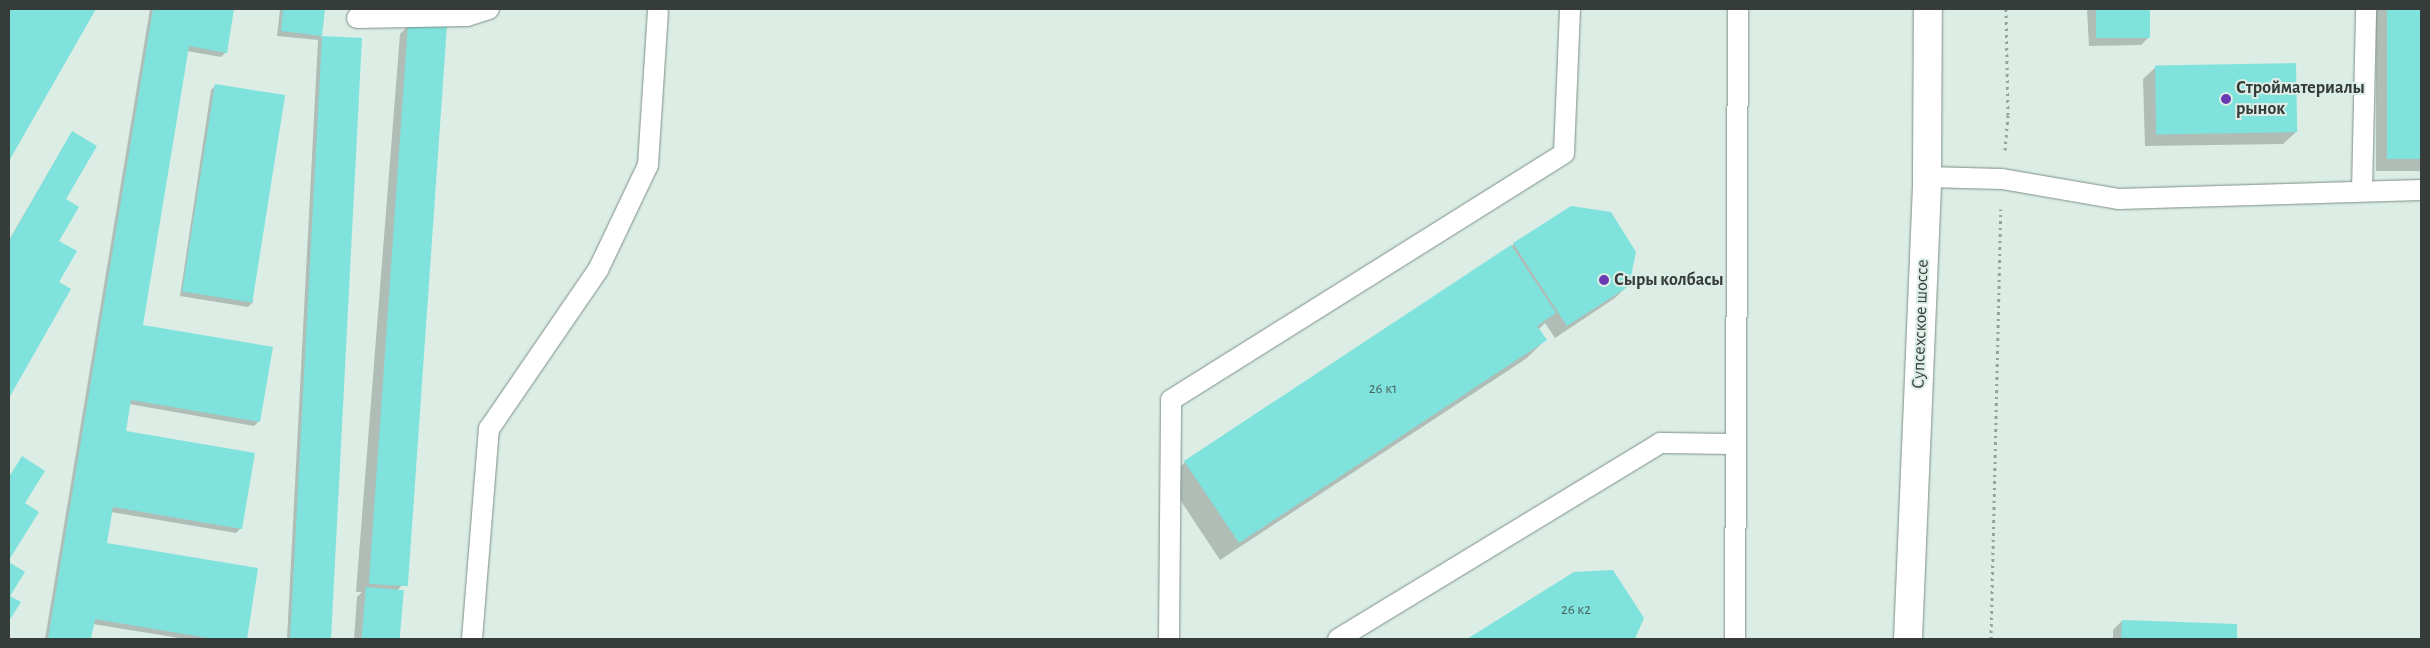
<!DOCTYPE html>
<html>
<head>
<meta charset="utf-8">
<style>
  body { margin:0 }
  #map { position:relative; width:2430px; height:648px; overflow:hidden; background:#dbede4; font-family:"Alegreya Sans",sans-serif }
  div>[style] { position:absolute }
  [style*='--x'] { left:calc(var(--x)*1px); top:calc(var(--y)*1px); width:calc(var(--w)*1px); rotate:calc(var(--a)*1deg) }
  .shadow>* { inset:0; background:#0003; transform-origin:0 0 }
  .building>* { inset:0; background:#7fe2dd; transform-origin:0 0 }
  .path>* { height:3px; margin-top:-1.5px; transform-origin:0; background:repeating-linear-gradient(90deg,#94a29b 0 2.5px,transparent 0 6.5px) }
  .roads { filter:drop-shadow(0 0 1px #7e8e87) drop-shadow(0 0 1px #7e8e87) }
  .service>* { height:20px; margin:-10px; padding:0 10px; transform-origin:10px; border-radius:10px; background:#fff }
  .secondary>* { height:28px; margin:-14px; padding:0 14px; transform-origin:14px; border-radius:14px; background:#fff }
  .dots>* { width:14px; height:14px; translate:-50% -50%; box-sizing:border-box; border:2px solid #dbede4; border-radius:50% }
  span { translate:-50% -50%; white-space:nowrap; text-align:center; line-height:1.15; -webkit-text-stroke:4px #dbede4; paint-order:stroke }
  .number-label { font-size:15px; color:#486662 }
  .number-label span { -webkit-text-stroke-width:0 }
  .poi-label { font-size:18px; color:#353c39; font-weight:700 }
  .left { translate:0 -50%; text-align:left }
  .street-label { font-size:18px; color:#353c39 }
  .frame { position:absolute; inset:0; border:10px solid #353c39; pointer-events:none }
</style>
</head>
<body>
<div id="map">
  <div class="shadow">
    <div style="clip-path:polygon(9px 9px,95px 9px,9px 158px)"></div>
    <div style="clip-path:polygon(150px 9px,233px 9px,226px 52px,221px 57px,187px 51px,142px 326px,259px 421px,254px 426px,129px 404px,124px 432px,241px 528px,236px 533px,111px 512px,106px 544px,257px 569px,245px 639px,185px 639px,93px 624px,90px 639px,45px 639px)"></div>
    <div style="clip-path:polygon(280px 9px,324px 9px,321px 37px,361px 40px,329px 639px,287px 639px,318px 40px,277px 36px)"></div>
    <div style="clip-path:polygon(2087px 9px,2149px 9px,2150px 36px,2141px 45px,2089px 46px)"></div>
    <div style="left:2376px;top:9px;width:45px;height:162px"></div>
    <div style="clip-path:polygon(409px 25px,402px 585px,397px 591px,402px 591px,399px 639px,354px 639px,357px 597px,362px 592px,356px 592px,400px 34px)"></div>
    <div style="clip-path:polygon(2156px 67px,2296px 132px,2283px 144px,2145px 146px,2143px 79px)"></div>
    <div style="clip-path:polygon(215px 86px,253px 302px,248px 307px,180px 296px,211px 90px)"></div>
    <div style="clip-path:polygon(72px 132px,57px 242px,58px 282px,70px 289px,9px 396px,9px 240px)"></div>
    <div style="clip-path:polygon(1514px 244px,1628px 285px,1615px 298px,1555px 338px,1545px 323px,1538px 330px,1545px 340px,1527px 358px,1220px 560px,1167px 480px,1185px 462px)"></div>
    <div style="clip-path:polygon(22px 458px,24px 503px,37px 512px,9px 557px,9px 477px)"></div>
    <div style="clip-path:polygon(1575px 574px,1642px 618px,1633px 639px,1468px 639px)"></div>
    <div style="clip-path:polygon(2122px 621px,2236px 626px,2236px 639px,2113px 639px,2113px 630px)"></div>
  </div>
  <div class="building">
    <div style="clip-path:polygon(9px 9px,96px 9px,9px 161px)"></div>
    <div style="clip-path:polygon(153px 9px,234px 9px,227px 53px,189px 46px,143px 325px,273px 347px,260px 422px,131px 400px,126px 431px,255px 453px,242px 529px,113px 507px,107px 543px,258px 568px,247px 639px,214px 639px,95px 619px,91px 639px,48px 639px)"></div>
    <div style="clip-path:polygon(283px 9px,325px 9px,322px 36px,362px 38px,331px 639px,290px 639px,322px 36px,281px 31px)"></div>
    <div style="left:2096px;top:9px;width:54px;height:29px"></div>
    <div style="left:2387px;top:9px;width:34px;height:150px"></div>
    <div style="left:408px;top:24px;width:39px;height:561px;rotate:4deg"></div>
    <div style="left:2296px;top:63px;width:69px;height:141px;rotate:89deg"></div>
    <div style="left:215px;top:84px;width:71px;height:210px;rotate:9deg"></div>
    <div style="clip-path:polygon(72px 131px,97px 146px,66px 199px,79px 207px,59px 241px,77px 251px,59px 282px,71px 289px,9px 398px,9px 241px)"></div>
    <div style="clip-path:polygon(1571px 206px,1611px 212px,1636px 252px,1629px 286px,1567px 326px,1513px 243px)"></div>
    <div style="clip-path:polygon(1511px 245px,1556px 313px,1537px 326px,1547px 340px,1239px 543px,1184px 461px)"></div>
    <div style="clip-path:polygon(22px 456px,45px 471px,25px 503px,39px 512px,9px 560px,9px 477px)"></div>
    <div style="clip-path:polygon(9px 562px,25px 572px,10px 596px,21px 602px,9px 621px)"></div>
    <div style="clip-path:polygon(1613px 570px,1644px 618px,1635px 639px,1467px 639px,1574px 572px)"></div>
    <div style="left:366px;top:587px;width:38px;height:52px;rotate:5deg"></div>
    <div style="clip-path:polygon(2122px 620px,2237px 624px,2237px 639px,2121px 639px)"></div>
  </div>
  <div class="path">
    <div style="--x:2005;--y:150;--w:35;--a:-85"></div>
    <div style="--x:2008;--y:115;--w:106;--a:-91.1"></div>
    <div style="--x:1991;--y:639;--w:430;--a:-88.7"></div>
  </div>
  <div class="roads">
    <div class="service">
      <div style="--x:357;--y:18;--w:110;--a:-1"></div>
      <div style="--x:467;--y:16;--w:23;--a:-18"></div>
      <div style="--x:1927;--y:177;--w:75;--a:1.5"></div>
      <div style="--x:2002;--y:179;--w:119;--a:9.7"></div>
      <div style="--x:2119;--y:199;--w:302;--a:-1.7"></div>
      <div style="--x:2362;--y:191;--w:182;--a:-88.7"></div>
      <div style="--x:472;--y:639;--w:211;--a:-85.4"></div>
      <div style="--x:489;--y:429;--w:193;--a:-55.6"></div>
      <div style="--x:598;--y:270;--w:116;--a:-64.5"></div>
      <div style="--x:648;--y:165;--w:153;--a:-86.3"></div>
      <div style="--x:1169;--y:639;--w:239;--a:-89.5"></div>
      <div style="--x:1171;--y:400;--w:464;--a:-32.1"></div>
      <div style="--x:1564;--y:153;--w:144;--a:-87.6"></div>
      <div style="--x:1338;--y:639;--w:377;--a:-31.3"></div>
      <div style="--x:1660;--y:443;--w:75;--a:0.8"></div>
      <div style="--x:1735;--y:639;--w:630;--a:-89.73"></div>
    </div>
    <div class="secondary">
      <div style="--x:1908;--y:639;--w:462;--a:-87.6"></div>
      <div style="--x:1927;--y:177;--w:168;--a:-89.7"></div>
    </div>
  </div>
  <div class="dots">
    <div style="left:2226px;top:99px;background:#693ab2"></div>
    <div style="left:1604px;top:280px;background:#693ab2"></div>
  </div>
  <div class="number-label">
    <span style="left:1383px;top:389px">26 к1</span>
    <span style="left:1576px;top:610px">26 к2</span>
  </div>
  <div class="poi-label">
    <span class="left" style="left:2236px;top:99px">Стройматериалы<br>рынок</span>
    <span class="left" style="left:1614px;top:280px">Сыры колбасы</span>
  </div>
  <div class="street-label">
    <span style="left:1921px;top:324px;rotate:-88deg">Супсехское шоссе</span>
  </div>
  <div class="frame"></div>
</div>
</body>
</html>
